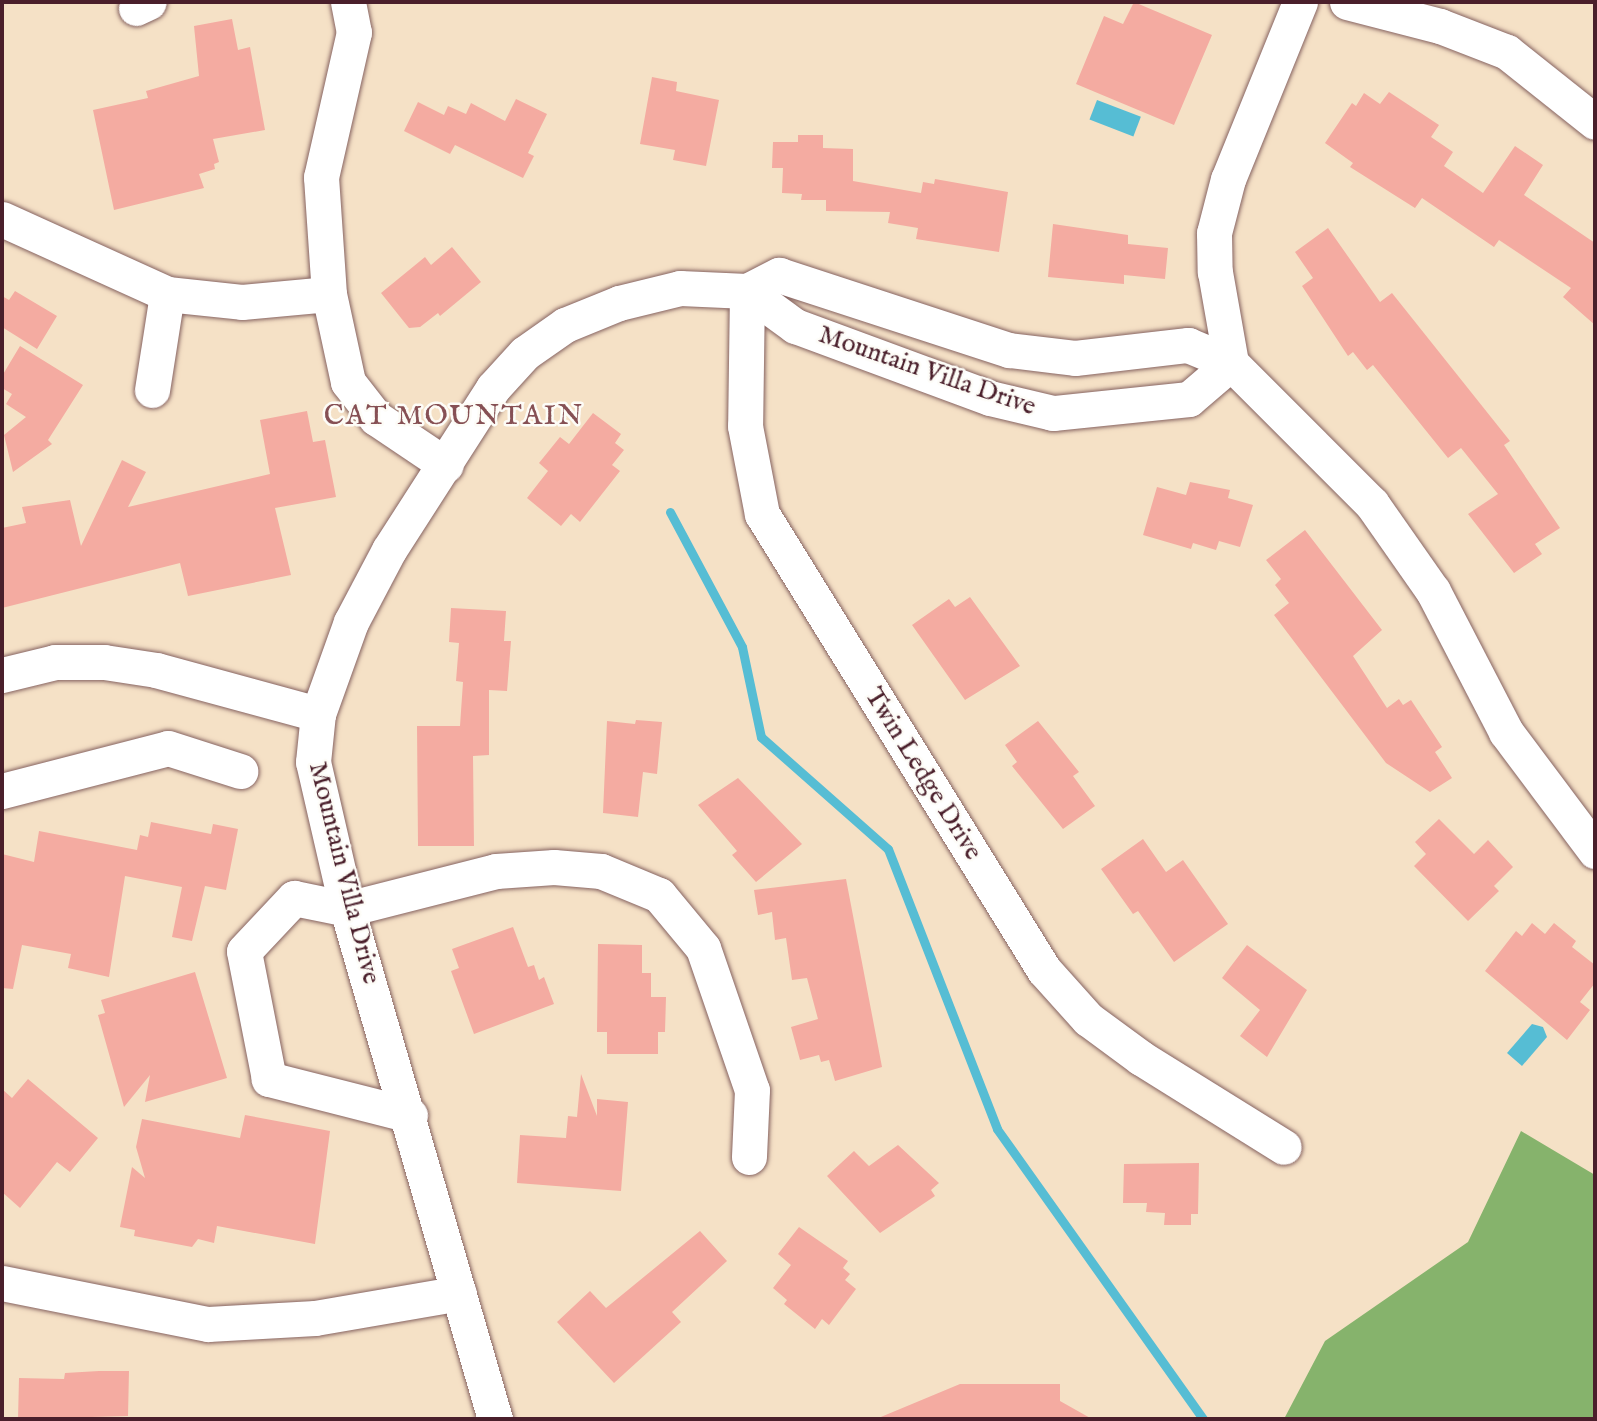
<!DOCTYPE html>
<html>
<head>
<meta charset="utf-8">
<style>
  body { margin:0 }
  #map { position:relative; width:1597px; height:1421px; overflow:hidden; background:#f5e1c6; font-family:"IM FELL English",serif }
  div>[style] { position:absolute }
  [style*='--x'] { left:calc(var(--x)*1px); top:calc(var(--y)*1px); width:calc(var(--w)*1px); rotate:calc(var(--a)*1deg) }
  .forest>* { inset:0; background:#86b36c }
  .water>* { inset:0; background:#56bdd4; transform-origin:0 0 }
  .stream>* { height:9px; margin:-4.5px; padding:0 4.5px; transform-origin:4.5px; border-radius:4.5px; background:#56bdd4 }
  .building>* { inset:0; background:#f4aba1 }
  .roads { filter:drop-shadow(0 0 2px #866361) drop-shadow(0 0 2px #866361) }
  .minor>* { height:35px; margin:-17.5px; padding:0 17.5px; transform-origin:17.5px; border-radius:17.5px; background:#fff }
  span { translate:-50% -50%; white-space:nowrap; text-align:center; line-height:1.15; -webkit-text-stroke:5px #fdfcf7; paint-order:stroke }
  .street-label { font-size:26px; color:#4a1f2b }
  .neighbourhood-label { font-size:28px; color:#865054; letter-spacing:2px }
  .frame { position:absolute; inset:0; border:4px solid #4a1f2b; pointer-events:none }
</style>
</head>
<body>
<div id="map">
  <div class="forest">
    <div style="clip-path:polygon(1521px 1131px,1595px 1175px,1595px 1419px,1284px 1419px,1325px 1341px,1468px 1242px)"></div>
  </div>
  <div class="water">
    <div style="left:1097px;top:100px;width:47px;height:21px;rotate:21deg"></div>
    <div style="clip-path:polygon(1532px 1024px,1543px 1027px,1547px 1037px,1522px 1066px,1507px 1053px)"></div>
  </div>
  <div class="stream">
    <div style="--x:670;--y:512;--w:153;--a:61.9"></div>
    <div style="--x:742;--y:647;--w:92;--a:78.1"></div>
    <div style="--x:761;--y:737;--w:169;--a:41.4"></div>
    <div style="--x:888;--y:849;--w:300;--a:68.7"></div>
    <div style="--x:997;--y:1129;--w:356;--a:54.6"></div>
  </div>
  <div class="building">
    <div style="clip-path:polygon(1134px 2px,1212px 35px,1174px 125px,1076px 84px,1104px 16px,1123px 24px)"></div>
    <div style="clip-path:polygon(232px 19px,238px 50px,250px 47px,265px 130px,213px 139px,219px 162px,214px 164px,215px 169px,199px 174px,204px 188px,114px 210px,93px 110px,148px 98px,146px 91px,199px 76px,194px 26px)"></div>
    <div style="clip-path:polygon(652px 77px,677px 82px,676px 91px,719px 100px,706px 166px,673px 160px,675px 150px,640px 144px)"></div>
    <div style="clip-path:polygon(1389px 92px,1439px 125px,1431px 137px,1453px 152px,1444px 166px,1483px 193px,1515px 146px,1543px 165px,1524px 195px,1595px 243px,1595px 325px,1563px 297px,1571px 288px,1499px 240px,1494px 247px,1422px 198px,1415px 208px,1350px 167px,1353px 163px,1325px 143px,1352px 103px,1356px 106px,1364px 93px,1380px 104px)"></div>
    <div style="clip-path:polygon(516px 99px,547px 114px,528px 153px,534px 156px,523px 178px,455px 145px,450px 154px,404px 131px,418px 102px,444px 115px,448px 106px,466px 114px,471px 103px,505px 121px)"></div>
    <div style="clip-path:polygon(798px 135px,823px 135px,823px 148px,853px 149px,853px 181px,921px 193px,923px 182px,934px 184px,935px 179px,1008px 192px,999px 252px,916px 239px,918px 228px,888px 223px,890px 212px,826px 211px,826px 200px,801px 200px,802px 194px,782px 193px,783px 168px,772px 168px,773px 142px,798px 142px)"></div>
    <div style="clip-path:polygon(1053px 224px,1128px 235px,1128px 244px,1168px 248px,1165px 279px,1124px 275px,1124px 284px,1048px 277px)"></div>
    <div style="clip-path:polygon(1328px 228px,1380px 302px,1392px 293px,1510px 441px,1504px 445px,1560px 528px,1535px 544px,1542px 554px,1514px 573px,1468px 514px,1498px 494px,1461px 448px,1448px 458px,1373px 365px,1367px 370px,1353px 352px,1348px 356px,1302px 286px,1313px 278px,1295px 252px)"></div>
    <div style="clip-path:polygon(452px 247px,481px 282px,440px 316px,438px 313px,420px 327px,409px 328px,381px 293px,425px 257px,431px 265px)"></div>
    <div style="clip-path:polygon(15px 291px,57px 316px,37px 349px,2px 327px,2px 296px,9px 300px)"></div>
    <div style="clip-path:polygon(20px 346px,83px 385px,48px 440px,52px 444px,13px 472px,4px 435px,26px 417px,6px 404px,12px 394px,2px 388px,2px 376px)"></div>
    <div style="clip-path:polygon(307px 411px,313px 442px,325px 440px,336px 497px,275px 508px,291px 575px,188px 596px,180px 563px,2px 608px,2px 528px,26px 523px,22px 507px,70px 500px,81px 546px,122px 460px,146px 472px,128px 507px,270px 474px,260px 420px)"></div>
    <div style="clip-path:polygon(593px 413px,621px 434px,615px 443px,624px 450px,612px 465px,620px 471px,580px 522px,571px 514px,561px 526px,527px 498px,548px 471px,539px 463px,560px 437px,569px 444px)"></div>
    <div style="clip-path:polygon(1190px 482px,1230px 490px,1228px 498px,1253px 505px,1240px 547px,1219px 541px,1216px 550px,1193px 543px,1191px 549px,1143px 535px,1157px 487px,1186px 495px)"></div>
    <div style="clip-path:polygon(1305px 530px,1382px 630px,1353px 656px,1387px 708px,1399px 699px,1403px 705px,1411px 700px,1442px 747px,1435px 752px,1452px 778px,1430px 792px,1386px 763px,1274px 615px,1289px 603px,1275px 585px,1281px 579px,1266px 560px)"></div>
    <div style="clip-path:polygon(970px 597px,1020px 666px,965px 700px,912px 625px,949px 599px,955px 607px)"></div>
    <div style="clip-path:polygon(451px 608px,506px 611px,504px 641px,511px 641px,507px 691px,489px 690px,489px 755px,473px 756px,474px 846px,418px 846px,417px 726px,460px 726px,463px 682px,456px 681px,459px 643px,449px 642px)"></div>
    <div style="clip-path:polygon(636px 720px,662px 722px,657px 774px,643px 772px,638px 817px,603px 813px,607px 721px,635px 724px)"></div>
    <div style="clip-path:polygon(1038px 721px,1079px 772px,1073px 776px,1095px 806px,1063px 829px,1012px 766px,1017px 762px,1005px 745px)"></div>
    <div style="clip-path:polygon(738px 778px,802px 844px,756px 882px,732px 855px,737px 851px,698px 805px)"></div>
    <div style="clip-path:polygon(1439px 819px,1474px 854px,1488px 840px,1513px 867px,1494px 886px,1499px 891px,1468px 921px,1414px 866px,1426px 854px,1415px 842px)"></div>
    <div style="clip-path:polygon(151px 822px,211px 834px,213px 824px,238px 829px,226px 890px,205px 886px,192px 941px,172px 937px,182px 887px,125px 876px,109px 977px,68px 968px,71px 954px,22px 945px,13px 989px,2px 988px,2px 854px,34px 862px,39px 831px,137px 850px,140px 835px,148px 837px)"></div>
    <div style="clip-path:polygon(1143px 839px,1166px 872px,1183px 860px,1228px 924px,1174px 962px,1138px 911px,1133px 914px,1101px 869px)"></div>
    <div style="clip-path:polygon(846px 879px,882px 1067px,835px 1081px,829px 1060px,821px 1062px,819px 1055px,800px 1060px,791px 1027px,818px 1019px,807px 978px,792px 980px,786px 938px,775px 940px,772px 912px,758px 915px,754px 890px)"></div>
    <div style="clip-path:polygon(1532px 923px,1545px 934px,1554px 923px,1576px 941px,1572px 947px,1595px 965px,1595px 983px,1580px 1002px,1590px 1010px,1567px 1040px,1485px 971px,1516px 931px,1522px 936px)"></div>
    <div style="clip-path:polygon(513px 927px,528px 967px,534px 965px,539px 980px,544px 977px,554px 1004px,474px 1034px,451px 971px,459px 968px,452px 949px)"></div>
    <div style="clip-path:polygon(598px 944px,642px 945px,642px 973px,651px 973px,651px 997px,666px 997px,665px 1032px,658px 1032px,658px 1054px,607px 1054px,607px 1032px,597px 1032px)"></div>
    <div style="clip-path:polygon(1247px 945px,1307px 990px,1267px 1057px,1240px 1036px,1260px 1010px,1222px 978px)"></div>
    <div style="clip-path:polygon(195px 972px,227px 1078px,145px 1102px,150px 1075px,124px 1107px,98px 1015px,105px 1013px,101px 1000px)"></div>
    <div style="clip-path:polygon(581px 1074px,597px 1116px,597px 1099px,628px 1102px,621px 1191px,517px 1183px,520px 1135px,566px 1138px,568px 1116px,577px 1117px)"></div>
    <div style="clip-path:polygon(28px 1079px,98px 1138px,70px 1172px,57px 1162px,20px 1208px,2px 1192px,2px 1089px,12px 1098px)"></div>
    <div style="clip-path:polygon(245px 1115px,330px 1131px,315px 1244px,217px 1226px,214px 1243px,198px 1239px,192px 1247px,134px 1236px,135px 1230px,120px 1227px,132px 1167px,145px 1178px,136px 1147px,142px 1119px,240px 1138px)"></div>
    <div style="clip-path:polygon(898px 1145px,939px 1183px,931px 1190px,935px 1196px,880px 1233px,827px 1176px,854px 1151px,869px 1166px)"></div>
    <div style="clip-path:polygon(1199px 1163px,1198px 1214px,1191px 1214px,1191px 1225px,1164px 1225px,1165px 1213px,1146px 1212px,1147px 1203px,1123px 1203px,1124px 1164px)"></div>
    <div style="clip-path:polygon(799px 1227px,848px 1261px,843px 1268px,850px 1274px,845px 1280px,856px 1289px,829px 1325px,822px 1319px,815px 1329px,784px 1304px,787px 1300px,773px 1288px,791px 1265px,778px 1254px)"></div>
    <div style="clip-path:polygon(700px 1231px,727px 1261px,672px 1312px,681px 1322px,614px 1383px,557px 1322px,590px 1291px,606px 1308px)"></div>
    <div style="clip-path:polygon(99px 1371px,129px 1371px,128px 1416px,18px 1419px,19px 1378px,64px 1379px,65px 1373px)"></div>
    <div style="clip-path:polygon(960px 1384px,1060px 1384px,1060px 1401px,1092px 1419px,876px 1419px)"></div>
  </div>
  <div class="roads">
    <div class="minor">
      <div style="--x:348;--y:2;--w:31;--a:79"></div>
      <div style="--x:354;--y:32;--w:149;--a:102.8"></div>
      <div style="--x:321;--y:177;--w:117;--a:86.1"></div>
      <div style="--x:329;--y:294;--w:90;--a:77.8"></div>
      <div style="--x:348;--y:382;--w:46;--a:52.1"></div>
      <div style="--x:376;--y:418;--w:84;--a:33.9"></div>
      <div style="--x:1300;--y:2;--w:191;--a:112.1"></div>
      <div style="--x:1228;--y:179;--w:56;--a:104.5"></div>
      <div style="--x:1214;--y:233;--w:39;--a:89"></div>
      <div style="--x:1215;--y:272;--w:92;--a:80"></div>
      <div style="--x:1231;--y:363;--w:199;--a:45"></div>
      <div style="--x:1372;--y:504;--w:106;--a:55"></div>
      <div style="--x:1433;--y:591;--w:159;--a:62.6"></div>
      <div style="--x:1506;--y:732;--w:149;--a:53.2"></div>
      <div style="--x:1347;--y:2;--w:96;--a:14.5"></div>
      <div style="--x:1440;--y:26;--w:72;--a:21.2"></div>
      <div style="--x:1507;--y:52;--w:112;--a:38.5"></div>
      <div style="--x:136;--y:8;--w:14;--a:-25"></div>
      <div style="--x:2;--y:219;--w:181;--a:24.4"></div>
      <div style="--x:167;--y:294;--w:75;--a:6.1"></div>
      <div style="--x:242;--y:302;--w:87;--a:-5.3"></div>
      <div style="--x:747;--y:291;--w:135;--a:90.8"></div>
      <div style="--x:745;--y:426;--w:90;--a:79.1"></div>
      <div style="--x:762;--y:514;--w:536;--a:58.27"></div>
      <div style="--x:1044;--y:970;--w:66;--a:48.1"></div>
      <div style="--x:1088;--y:1019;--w:66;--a:36.3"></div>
      <div style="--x:1141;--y:1058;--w:168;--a:31.9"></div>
      <div style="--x:152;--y:390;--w:97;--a:-81.1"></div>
      <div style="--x:2;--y:675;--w:55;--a:-13.8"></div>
      <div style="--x:55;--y:662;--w:49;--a:0"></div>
      <div style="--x:104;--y:662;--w:53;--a:8.7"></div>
      <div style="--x:156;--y:670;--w:168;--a:15.2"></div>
      <div style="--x:2;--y:791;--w:171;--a:-14.5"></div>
      <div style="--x:168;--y:748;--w:76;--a:17.7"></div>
      <div style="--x:410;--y:1115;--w:146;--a:-165.7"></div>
      <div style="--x:269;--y:1079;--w:130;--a:-101.1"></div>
      <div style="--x:244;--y:951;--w:73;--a:-46.7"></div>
      <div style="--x:294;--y:898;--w:54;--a:11.7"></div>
      <div style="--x:347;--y:909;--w:154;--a:-14.3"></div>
      <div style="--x:496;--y:871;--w:58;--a:-3.9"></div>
      <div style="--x:554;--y:867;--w:47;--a:4.9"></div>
      <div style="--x:601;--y:871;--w:63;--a:22.5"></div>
      <div style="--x:659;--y:895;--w:69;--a:50.3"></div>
      <div style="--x:703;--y:948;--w:150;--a:71"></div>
      <div style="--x:752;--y:1090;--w:67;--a:92.6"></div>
      <div style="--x:2;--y:1283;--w:210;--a:11.3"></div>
      <div style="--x:208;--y:1324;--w:107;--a:-3.2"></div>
      <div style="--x:315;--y:1318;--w:146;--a:-9.8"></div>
      <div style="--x:495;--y:1419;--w:531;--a:-106.18"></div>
      <div style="--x:347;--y:909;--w:151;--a:-103"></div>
      <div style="--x:313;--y:762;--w:48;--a:-84.1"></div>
      <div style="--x:318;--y:714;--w:98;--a:-70.3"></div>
      <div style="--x:351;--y:622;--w:81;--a:-62.2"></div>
      <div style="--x:389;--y:550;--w:193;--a:-57.3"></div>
      <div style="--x:493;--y:388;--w:47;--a:-47.6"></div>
      <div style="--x:525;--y:353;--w:49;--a:-35"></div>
      <div style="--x:565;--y:325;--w:58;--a:-22.2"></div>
      <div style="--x:619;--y:303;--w:63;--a:-13.8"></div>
      <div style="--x:680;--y:288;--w:67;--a:2.6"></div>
      <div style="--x:747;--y:291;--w:36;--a:-27"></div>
      <div style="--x:779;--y:275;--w:242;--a:18.1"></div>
      <div style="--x:1009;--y:350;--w:66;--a:6.9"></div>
      <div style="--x:1075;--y:358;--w:114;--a:-6.6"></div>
      <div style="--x:1188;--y:345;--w:47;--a:22.7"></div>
      <div style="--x:1231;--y:363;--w:55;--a:139.4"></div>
      <div style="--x:1189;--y:399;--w:137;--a:174.1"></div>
      <div style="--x:1053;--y:413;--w:65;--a:-166.6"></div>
      <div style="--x:990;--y:398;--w:208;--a:-159.7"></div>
      <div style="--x:795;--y:326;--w:59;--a:-143.9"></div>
    </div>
  </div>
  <div class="street-label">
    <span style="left:927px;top:371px;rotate:19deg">Mountain Villa Drive</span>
    <span style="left:923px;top:774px;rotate:58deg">Twin Ledge Drive</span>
    <span style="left:344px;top:873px;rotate:76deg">Mountain Villa Drive</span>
  </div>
  <div class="neighbourhood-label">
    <span style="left:454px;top:417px">CAT MOUNTAIN</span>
  </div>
  <div class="frame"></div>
</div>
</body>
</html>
